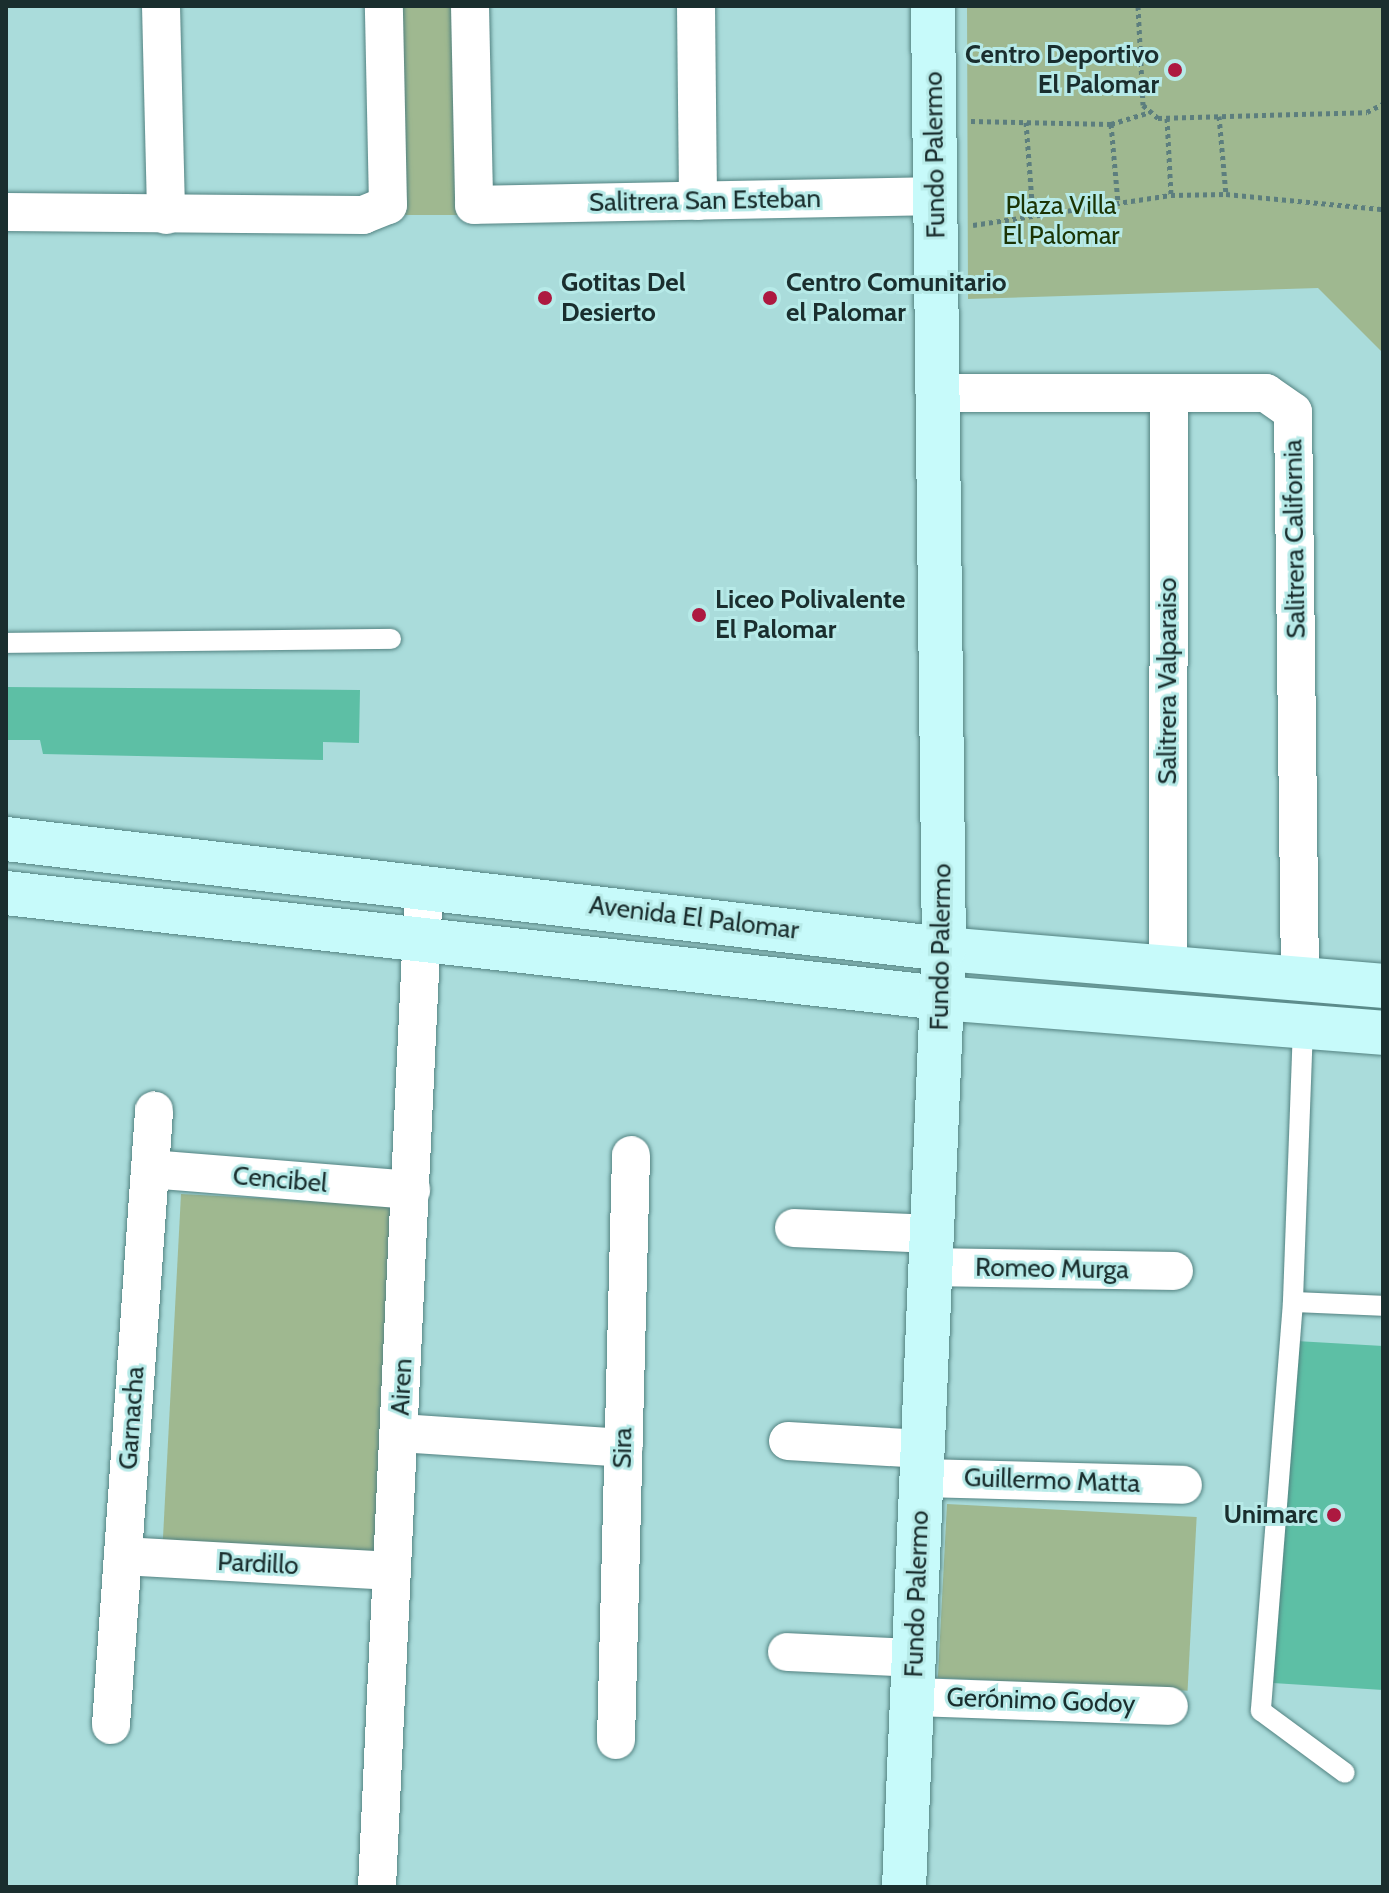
<!DOCTYPE html>
<html>
<head>
<meta charset="utf-8">
<style>
  body { margin:0 }
  #map { position:relative; width:1389px; height:1893px; overflow:hidden; background:#aadcdb; font-family:Cabin,sans-serif }
  div>[style] { position:absolute }
  [style*='--x'] { left:calc(var(--x)*1px); top:calc(var(--y)*1px); width:calc(var(--w)*1px); rotate:calc(var(--a)*1deg) }
  .green>* { inset:0; background:#9fb890; transform-origin:0 0 }
  .building>* { inset:0; background:#5dbfa5 }
  .path>* { height:5px; margin-top:-2.5px; transform-origin:0; background:repeating-linear-gradient(90deg,#5c7e7e 0 4px,transparent 0 8px) }
  .roads { filter:drop-shadow(0 0 2px #528281) drop-shadow(0 0 2px #528281) }
  .lane>* { height:20px; margin:-10px; padding:0 10px; transform-origin:10px; border-radius:10px; background:#fff }
  .street>* { height:38px; margin:-19px; padding:0 19px; transform-origin:19px; border-radius:19px; background:#fff }
  .secondary>* { height:44px; margin:-22px; padding:0 22px; transform-origin:22px; border-radius:22px; background:#c7fafa }
  .dots>* { width:22px; height:22px; translate:-50% -50%; box-sizing:border-box; border:4px solid #b7eae8; border-radius:50% }
  span { translate:-50% -50%; white-space:nowrap; text-align:center; line-height:1.15; -webkit-text-stroke:6px #b7eae8; paint-order:stroke }
  .poi-label { font-size:26px; color:#1a2e2e; font-weight:700 }
  .right { translate:-100% -50%; text-align:right }
  .left { translate:0 -50%; text-align:left }
  .street-label { font-size:26px; color:#1a2e2e }
  .park-label { font-size:26px; color:#1b3404 }
  .frame { position:absolute; inset:0; border:8px solid #1a2e2e; pointer-events:none }
</style>
</head>
<body>
<div id="map">
  <div class="green">
    <div style="left:394px;top:6px;width:66px;height:209px"></div>
    <div style="clip-path:polygon(967px 6px,1383px 6px,1383px 353px,1318px 288px,968px 299px)"></div>
    <div style="left:181px;top:1194px;width:215px;height:348px;rotate:3deg"></div>
    <div style="left:947px;top:1504px;width:250px;height:174px;rotate:3deg"></div>
  </div>
  <div class="building">
    <div style="clip-path:polygon(6px 687px,360px 690px,359px 743px,323px 742px,323px 760px,43px 754px,40px 740px,6px 740px)"></div>
    <div style="clip-path:polygon(1296px 1341px,1383px 1346px,1383px 1690px,1273px 1683px)"></div>
  </div>
  <div class="path">
    <div style="--x:1138;--y:6;--w:99;--a:87.1"></div>
    <div style="--x:1143;--y:105;--w:20;--a:41"></div>
    <div style="--x:1158;--y:118;--w:209;--a:-1.6"></div>
    <div style="--x:1367;--y:112;--w:18;--a:-27"></div>
    <div style="--x:1219;--y:116;--w:78;--a:84.9"></div>
    <div style="--x:1167;--y:118;--w:77;--a:87"></div>
    <div style="--x:971;--y:121;--w:140;--a:1.2"></div>
    <div style="--x:1111;--y:124;--w:38;--a:-17"></div>
    <div style="--x:1026;--y:122;--w:94;--a:85.7"></div>
    <div style="--x:1111;--y:124;--w:79;--a:84.9"></div>
    <div style="--x:973;--y:225;--w:200;--a:-8.6"></div>
    <div style="--x:1171;--y:195;--w:55;--a:-1"></div>
    <div style="--x:1226;--y:194;--w:158;--a:5.5"></div>
  </div>
  <div class="roads">
    <div class="lane">
      <div style="--x:6;--y:643;--w:385;--a:-0.6"></div>
      <div style="--x:1303;--y:1027;--w:275;--a:92.1"></div>
      <div style="--x:1293;--y:1302;--w:90;--a:2.5"></div>
      <div style="--x:1293;--y:1302;--w:410;--a:94.5"></div>
      <div style="--x:1261;--y:1711;--w:104;--a:36.4"></div>
    </div>
    <div class="street">
      <div style="--x:161;--y:6;--w:209;--a:88.6"></div>
      <div style="--x:470;--y:6;--w:199;--a:88.8"></div>
      <div style="--x:474;--y:205;--w:461;--a:-1.1"></div>
      <div style="--x:696;--y:6;--w:195;--a:89.4"></div>
      <div style="--x:6;--y:212;--w:357;--a:0.5"></div>
      <div style="--x:363;--y:215;--w:27;--a:-22"></div>
      <div style="--x:388;--y:205;--w:199;--a:-91.2"></div>
      <div style="--x:937;--y:393;--w:329;--a:0"></div>
      <div style="--x:1266;--y:393;--w:33;--a:35"></div>
      <div style="--x:1293;--y:412;--w:567;--a:89.29"></div>
      <div style="--x:1168;--y:969;--w:576;--a:-89.9"></div>
      <div style="--x:150;--y:1169;--w:262;--a:4.6"></div>
      <div style="--x:794;--y:1228;--w:138;--a:2.5"></div>
      <div style="--x:930;--y:1267;--w:244;--a:0.9"></div>
      <div style="--x:400;--y:1433;--w:224;--a:3.8"></div>
      <div style="--x:788;--y:1441;--w:135;--a:3.4"></div>
      <div style="--x:922;--y:1478;--w:261;--a:1.5"></div>
      <div style="--x:123;--y:1556;--w:269;--a:3.2"></div>
      <div style="--x:787;--y:1652;--w:127;--a:2.7"></div>
      <div style="--x:912;--y:1697;--w:257;--a:2"></div>
      <div style="--x:111;--y:1725;--w:616;--a:-85.99"></div>
      <div style="--x:616;--y:1740;--w:585;--a:-88.53"></div>
      <div style="--x:377;--y:1887;--w:1002;--a:-87.31"></div>
    </div>
    <div class="secondary">
      <div style="--x:6;--y:839;--w:944;--a:6.69"></div>
      <div style="--x:944;--y:949;--w:441;--a:4.8"></div>
      <div style="--x:6;--y:893;--w:941;--a:6.41"></div>
      <div style="--x:941;--y:998;--w:443;--a:4.5"></div>
      <div style="--x:904;--y:1887;--w:939;--a:-87.56"></div>
      <div style="--x:944;--y:949;--w:943;--a:-90.67"></div>
    </div>
  </div>
  <div class="dots">
    <div style="left:1175px;top:70px;background:#ad1940"></div>
    <div style="left:545px;top:298px;background:#ad1940"></div>
    <div style="left:770px;top:298px;background:#ad1940"></div>
    <div style="left:699px;top:615px;background:#ad1940"></div>
    <div style="left:1334px;top:1515px;background:#ad1940"></div>
  </div>
  <div class="poi-label">
    <span class="right" style="left:1159px;top:70px">Centro Deportivo<br>El Palomar</span>
    <span class="left" style="left:561px;top:298px">Gotitas Del<br>Desierto</span>
    <span class="left" style="left:786px;top:298px">Centro Comunitario<br>el Palomar</span>
    <span class="left" style="left:715px;top:615px">Liceo Polivalente<br>El Palomar</span>
    <span class="right" style="left:1318px;top:1515px">Unimarc</span>
  </div>
  <div class="street-label">
    <span style="left:935px;top:155px;rotate:-91deg">Fundo Palermo</span>
    <span style="left:705px;top:201px;rotate:-1deg">Salitrera San Esteban</span>
    <span style="left:1295px;top:539px;rotate:-91deg">Salitrera California</span>
    <span style="left:1168px;top:681px;rotate:-90deg">Salitrera Valparaiso</span>
    <span style="left:694px;top:918px;rotate:7deg">Avenida El Palomar</span>
    <span style="left:941px;top:947px;rotate:-89deg">Fundo Palermo</span>
    <span style="left:280px;top:1180px;rotate:5deg">Cencibel</span>
    <span style="left:1052px;top:1269px;rotate:1deg">Romeo Murga</span>
    <span style="left:402px;top:1387px;rotate:-87deg">Airen</span>
    <span style="left:132px;top:1418px;rotate:-86deg">Garnacha</span>
    <span style="left:623px;top:1448px;rotate:-89deg">Sira</span>
    <span style="left:1052px;top:1481px;rotate:2deg">Guillermo Matta</span>
    <span style="left:258px;top:1564px;rotate:3deg">Pardillo</span>
    <span style="left:917px;top:1594px;rotate:-88deg">Fundo Palermo</span>
    <span style="left:1041px;top:1701px;rotate:2deg">Gerónimo Godoy</span>
  </div>
  <div class="park-label">
    <span style="left:1061px;top:221px">Plaza Villa<br>El Palomar</span>
  </div>
  <div class="frame"></div>
</div>
</body>
</html>
